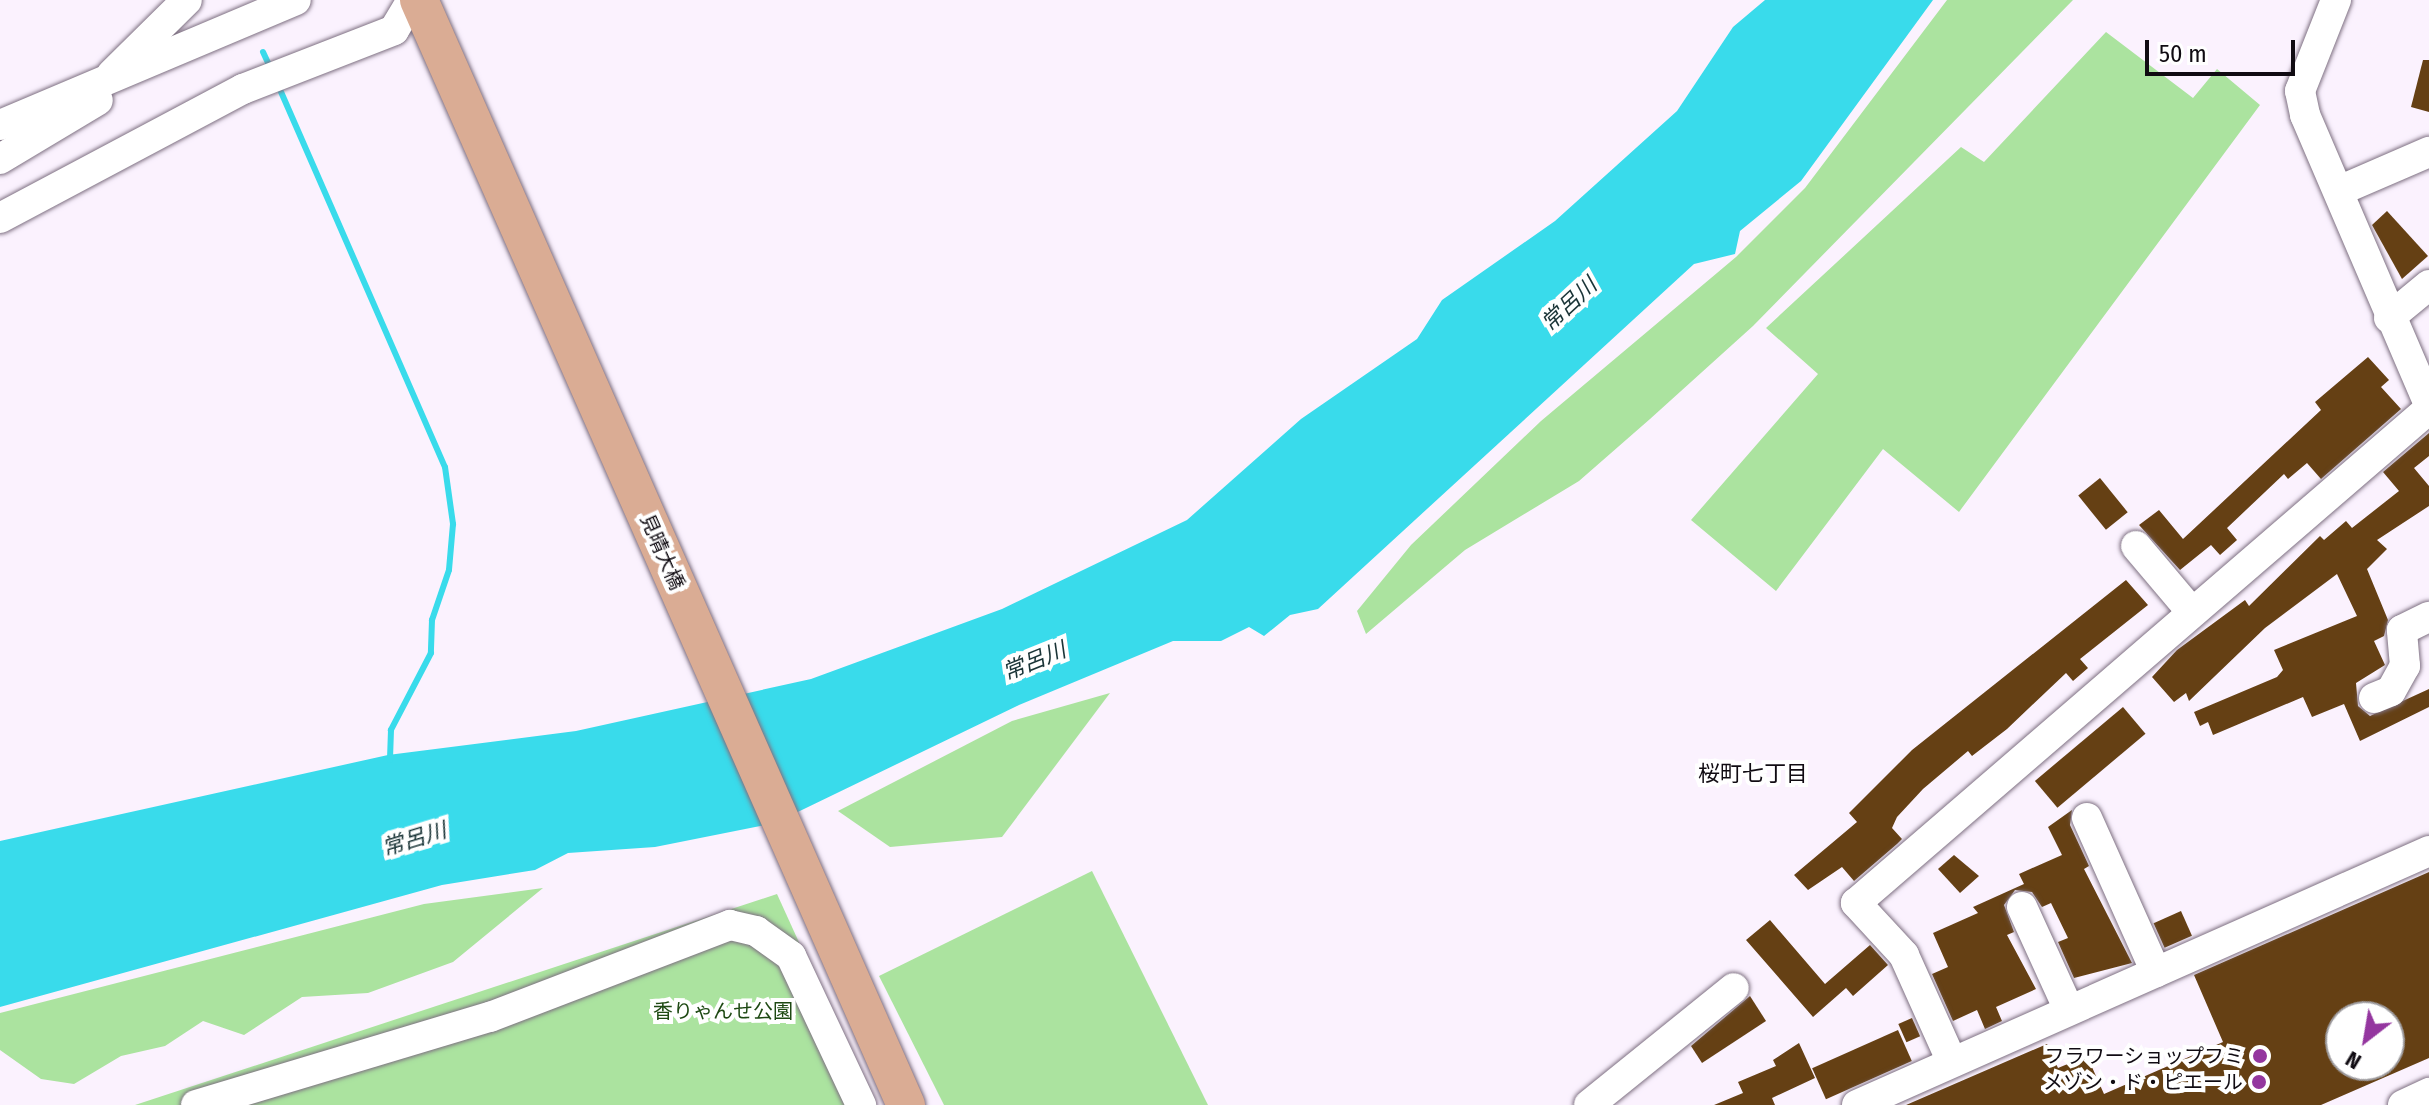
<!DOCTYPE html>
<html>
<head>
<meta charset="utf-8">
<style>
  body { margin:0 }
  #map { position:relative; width:2429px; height:1105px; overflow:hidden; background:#fbf2fe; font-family:"Fira Sans Condensed","Noto Sans JP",sans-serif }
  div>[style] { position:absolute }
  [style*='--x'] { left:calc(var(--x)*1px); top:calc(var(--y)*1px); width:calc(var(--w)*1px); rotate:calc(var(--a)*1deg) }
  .green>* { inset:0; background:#abe39f }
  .water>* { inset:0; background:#39dbeb }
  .stream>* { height:6px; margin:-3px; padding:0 3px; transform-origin:3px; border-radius:3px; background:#39dbeb }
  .building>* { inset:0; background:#654014; transform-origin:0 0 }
  .roads { filter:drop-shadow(0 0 2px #7e7082) drop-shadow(0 0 2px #7e7082) }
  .minor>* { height:30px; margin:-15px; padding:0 15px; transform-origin:15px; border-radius:15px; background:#fff }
  .major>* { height:38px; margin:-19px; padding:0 19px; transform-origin:19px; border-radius:19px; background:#daac94 }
  .dots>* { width:22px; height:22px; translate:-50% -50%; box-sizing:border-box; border:4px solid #fff; border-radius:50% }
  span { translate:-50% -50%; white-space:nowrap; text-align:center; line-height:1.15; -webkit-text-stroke:8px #fff; paint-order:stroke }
  .street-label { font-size:20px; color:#100b12 }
  .park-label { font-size:20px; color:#1e4913 }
  .poi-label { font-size:20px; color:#100b12 }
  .right { translate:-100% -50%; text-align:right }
  .water-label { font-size:22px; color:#1a3437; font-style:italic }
  .neighbourhood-label { font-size:22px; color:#100b12 }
  .north { position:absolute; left:2325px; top:1001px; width:80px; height:80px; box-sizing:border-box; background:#fff; border:2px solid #9f9da0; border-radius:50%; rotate:211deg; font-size:22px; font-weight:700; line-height:32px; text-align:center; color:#100b12 }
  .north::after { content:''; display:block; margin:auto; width:28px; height:36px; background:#94369f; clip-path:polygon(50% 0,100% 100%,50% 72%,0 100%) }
  .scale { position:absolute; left:2145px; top:40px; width:150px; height:36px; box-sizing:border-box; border:4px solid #100b12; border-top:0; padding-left:10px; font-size:24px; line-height:28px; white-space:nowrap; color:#100b12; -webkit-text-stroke:6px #fff; paint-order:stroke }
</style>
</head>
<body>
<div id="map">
  <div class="green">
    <div style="clip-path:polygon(1947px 0,2073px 0,1753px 326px,1650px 419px,1579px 481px,1465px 550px,1366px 634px,1357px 611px,1411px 545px,1541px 421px,1736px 257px,1805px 188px)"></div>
    <div style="clip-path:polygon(2106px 32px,2193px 98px,2217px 69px,2260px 105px,1959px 512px,1883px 449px,1776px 591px,1691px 520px,1818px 374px,1766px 328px,1961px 147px,1984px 162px)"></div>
    <div style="clip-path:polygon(1110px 693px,1002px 837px,890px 847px,838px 811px,1012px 721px)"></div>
    <div style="clip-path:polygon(1092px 871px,1208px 1105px,944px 1105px,879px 976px)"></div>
    <div style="clip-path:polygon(543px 888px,453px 962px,368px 993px,302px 997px,244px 1035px,203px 1021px,165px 1046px,121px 1056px,74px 1084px,41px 1079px,0 1050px,0 1013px,424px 904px)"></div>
    <div style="clip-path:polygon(777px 894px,873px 1105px,135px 1105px)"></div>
  </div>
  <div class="water">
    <div style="clip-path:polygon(1765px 0,1933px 0,1801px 181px,1740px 231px,1735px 254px,1694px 264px,1318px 609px,1290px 615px,1264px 636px,1249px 627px,1221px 641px,1173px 641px,1019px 705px,775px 823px,655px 847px,568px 853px,535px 870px,442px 885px,0 1007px,0 841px,388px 755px,576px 731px,811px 679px,1002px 609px,1187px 520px,1301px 419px,1417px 339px,1442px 300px,1555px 221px,1677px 111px,1733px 27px)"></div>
  </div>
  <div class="stream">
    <div style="--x:263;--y:52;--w:17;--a:65"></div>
    <div style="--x:278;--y:85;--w:417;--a:66.4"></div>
    <div style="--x:445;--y:467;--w:58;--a:82"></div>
    <div style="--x:453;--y:524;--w:46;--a:95"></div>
    <div style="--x:449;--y:570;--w:53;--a:108.8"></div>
    <div style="--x:432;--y:620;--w:33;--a:92"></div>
    <div style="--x:431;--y:653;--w:87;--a:117.5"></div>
    <div style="--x:391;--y:730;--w:30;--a:92"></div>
  </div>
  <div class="building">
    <div style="clip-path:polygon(2423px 60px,2429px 60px,2429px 112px,2411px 107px)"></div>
    <div style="clip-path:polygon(2387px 211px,2428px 256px,2402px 279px,2372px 225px)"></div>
    <div style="clip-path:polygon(2368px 357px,2389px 380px,2381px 387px,2401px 409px,2321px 479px,2307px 463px,2288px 479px,2284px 474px,2227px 528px,2237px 540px,2220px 555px,2211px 545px,2180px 570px,2139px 525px,2159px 510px,2183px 539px,2321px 410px,2315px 402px)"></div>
    <div style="clip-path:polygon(2429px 433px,2429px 456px,2414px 468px,2429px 486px,2429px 506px,2377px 540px,2387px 549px,2367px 569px,2388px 620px,2384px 636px,2374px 641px,2385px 665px,2356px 683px,2358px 706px,2370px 716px,2429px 689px,2429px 707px,2360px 741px,2344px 704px,2312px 717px,2303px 697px,2213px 735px,2208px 722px,2200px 726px,2194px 712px,2277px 677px,2283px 670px,2274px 650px,2357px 616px,2337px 574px,2265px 628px,2189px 701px,2186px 693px,2174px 702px,2152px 677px,2177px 650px,2245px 600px,2249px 606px,2320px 536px,2324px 540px,2346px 521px,2352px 528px,2399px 491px,2383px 472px)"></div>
    <div style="left:2100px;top:478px;width:44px;height:28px;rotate:51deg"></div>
    <div style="clip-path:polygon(2126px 580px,2148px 605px,2080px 659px,2088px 668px,2073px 681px,2066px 673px,2007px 729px,1972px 756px,1968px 751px,1923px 789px,1897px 817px,1892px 828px,1902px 839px,1897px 844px,1854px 881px,1842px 867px,1808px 890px,1794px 875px,1857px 822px,1849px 813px,1912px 750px)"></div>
    <div style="left:2123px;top:707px;width:35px;height:115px;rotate:50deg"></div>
    <div style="clip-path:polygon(2072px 810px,2070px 825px,2089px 866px,2084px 869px,2132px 963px,2074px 978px,2058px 942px,2068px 938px,2051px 903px,2042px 907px,2032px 892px,2015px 890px,2004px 905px,2014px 932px,2007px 935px,2036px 989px,1996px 1007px,2002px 1021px,1985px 1029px,1977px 1010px,1953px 1021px,1932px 974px,1948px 967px,1933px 933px,1978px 913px,1973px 907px,2024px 884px,2019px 874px,2062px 855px,2048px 827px)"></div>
    <div style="clip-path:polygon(1954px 855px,1979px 876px,1960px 893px,1938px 869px)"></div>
    <div style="clip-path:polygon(evenodd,2429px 872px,2429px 1058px,2321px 1105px,1906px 1105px,2047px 1044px,2058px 1068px,2087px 1056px,2104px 1094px,2223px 1042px,2194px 975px,2429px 872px,2341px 1017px,2389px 1017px,2389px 1065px,2341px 1065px,2341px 1017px)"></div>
    <div style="left:2181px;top:911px;width:27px;height:30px;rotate:66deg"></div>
    <div style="clip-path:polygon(1770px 920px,1825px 984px,1870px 945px,1888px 965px,1853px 996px,1846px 988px,1813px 1017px,1746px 940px)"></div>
    <div style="clip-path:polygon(1750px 996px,1766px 1021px,1702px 1063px,1691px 1046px)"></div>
    <div style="left:1912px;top:1018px;width:20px;height:15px;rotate:66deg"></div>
    <div style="left:1898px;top:1030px;width:34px;height:94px;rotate:66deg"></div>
    <div style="clip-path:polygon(1799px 1043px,1815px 1078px,1772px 1098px,1775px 1105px,1714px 1105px,1743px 1093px,1738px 1082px,1776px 1066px,1773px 1060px)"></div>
  </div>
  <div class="roads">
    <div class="minor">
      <div style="--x:2336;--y:0;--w:98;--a:111.6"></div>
      <div style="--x:2300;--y:91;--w:25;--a:78"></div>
      <div style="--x:2305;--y:115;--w:315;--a:66.8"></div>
      <div style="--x:112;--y:74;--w:105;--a:-44.6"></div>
      <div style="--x:0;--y:125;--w:321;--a:-22.9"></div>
      <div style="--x:0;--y:159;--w:114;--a:-31"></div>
      <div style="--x:2341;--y:190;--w:96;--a:-23.4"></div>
      <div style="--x:0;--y:218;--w:275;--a:-28"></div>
      <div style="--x:243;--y:89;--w:162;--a:-21.3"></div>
      <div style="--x:394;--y:30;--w:35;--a:-59"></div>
      <div style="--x:2389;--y:318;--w:52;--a:-39.5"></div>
      <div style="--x:2136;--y:546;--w:85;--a:49.8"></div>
      <div style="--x:2374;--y:698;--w:18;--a:-22"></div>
      <div style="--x:2391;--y:691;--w:29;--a:-61"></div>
      <div style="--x:2405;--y:666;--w:36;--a:-95"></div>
      <div style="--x:2402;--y:630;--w:30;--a:-26"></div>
      <div style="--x:2087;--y:818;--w:169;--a:65.9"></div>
      <div style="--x:2022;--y:907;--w:113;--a:65.5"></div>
      <div style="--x:1952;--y:1062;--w:117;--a:-114.2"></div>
      <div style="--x:1904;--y:955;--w:71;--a:-132.7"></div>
      <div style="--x:1856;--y:903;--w:757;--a:-40.77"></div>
      <div style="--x:196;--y:1105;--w:307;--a:-16.7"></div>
      <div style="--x:490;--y:1017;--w:257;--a:-21"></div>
      <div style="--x:730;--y:925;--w:27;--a:13"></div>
      <div style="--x:756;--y:931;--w:43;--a:35.5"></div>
      <div style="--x:791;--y:956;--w:165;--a:64.8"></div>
      <div style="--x:1589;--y:1105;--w:186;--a:-38.9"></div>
      <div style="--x:1857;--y:1105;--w:626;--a:-23.94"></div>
      <div style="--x:2403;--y:1105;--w:29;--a:-25"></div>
    </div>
    <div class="major">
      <div style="--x:419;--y:0;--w:1208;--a:66.22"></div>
    </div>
  </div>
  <div class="dots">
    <div style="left:2260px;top:1056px;background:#94369f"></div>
    <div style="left:2259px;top:1082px;background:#94369f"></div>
  </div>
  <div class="street-label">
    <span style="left:662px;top:552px;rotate:66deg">見晴大橋</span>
  </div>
  <div class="park-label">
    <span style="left:723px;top:1011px">香りゃんせ公園</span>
  </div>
  <div class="poi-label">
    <span class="right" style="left:2244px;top:1056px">フラワーショップフミ</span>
    <span class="right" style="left:2243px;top:1082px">メゾン・ド・ピエール</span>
  </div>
  <div class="water-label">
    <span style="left:1569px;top:304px;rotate:-43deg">常呂川</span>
    <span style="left:1034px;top:661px;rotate:-22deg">常呂川</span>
    <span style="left:414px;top:839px;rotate:-17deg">常呂川</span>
  </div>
  <div class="neighbourhood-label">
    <span style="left:1753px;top:774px">桜町七丁目</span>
  </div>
  <div class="north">N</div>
  <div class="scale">50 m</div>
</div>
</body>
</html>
